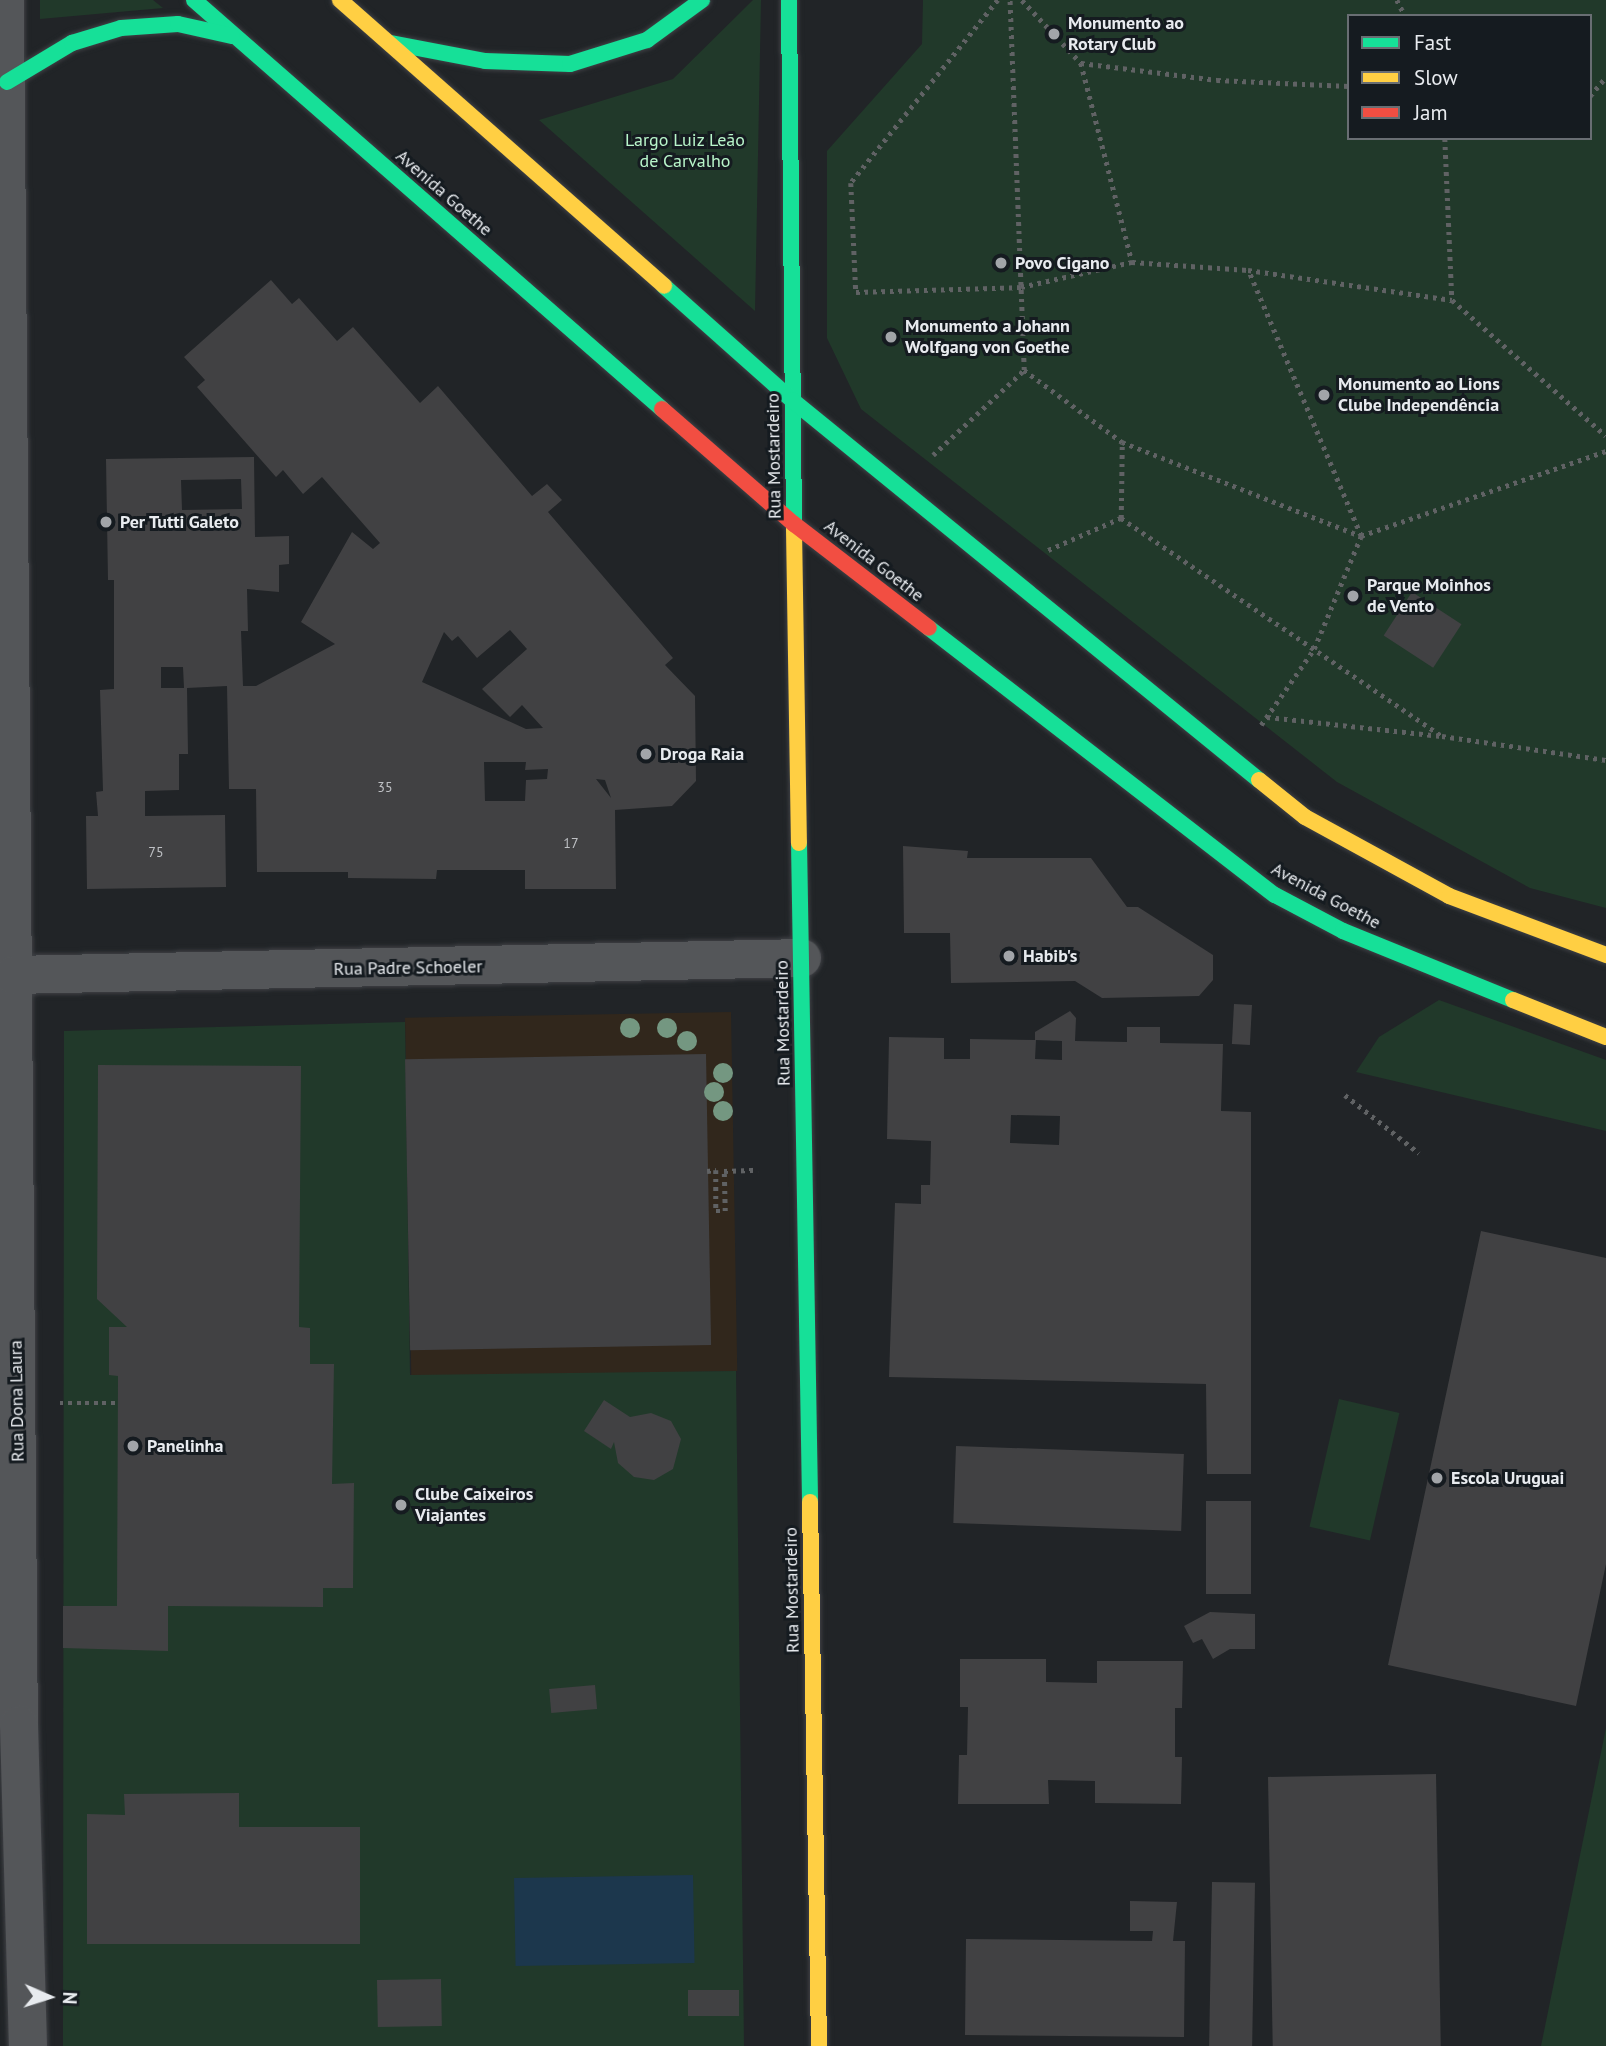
<!DOCTYPE html>
<html>
<head>
<meta charset="utf-8">
<style>
  body { margin:0 }
  #map { position:relative; width:1606px; height:2046px; overflow:hidden; background:#212427; font-family:"PT Sans",sans-serif }
  div>[style] { position:absolute }
  [style*='--x'] { left:calc(var(--x)*1px); top:calc(var(--y)*1px); width:calc(var(--w)*1px); rotate:calc(var(--a)*1deg) }
  .commercial>* { inset:0; background:#31271c; transform-origin:0 0 }
  .green>* { inset:0; background:#21392a; transform-origin:0 0 }
  .water>* { inset:0; background:#1c374d; transform-origin:0 0 }
  .building>* { inset:0; background:#414143; transform-origin:0 0 }
  .path>* { height:4.5px; margin-top:-2.25px; transform-origin:0; background:repeating-linear-gradient(90deg,#606264 0 3.5px,transparent 0 8.5px) }
  .roads { filter:drop-shadow(0 0 2px #3f4145) drop-shadow(0 0 2px #3f4145) }
  .street>* { height:38px; margin:-19px; padding:0 19px; transform-origin:19px; border-radius:19px; background:#545659 }
  .fast>* { height:16px; margin:-8px; padding:0 8px; transform-origin:8px; border-radius:8px; background:#16e098 }
  .slow>* { height:16px; margin:-8px; padding:0 8px; transform-origin:8px; border-radius:8px; background:#ffcf43 }
  .jam>* { height:16px; margin:-8px; padding:0 8px; transform-origin:8px; border-radius:8px; background:#f24e42 }
  .trees>* { width:20px; height:20px; margin:-10px; border-radius:50%; background:#749781 }
  .dots>* { width:19px; height:19px; translate:-50% -50%; box-sizing:border-box; border:4px solid #151b20; border-radius:50% }
  span { translate:-50% -50%; white-space:nowrap; text-align:center; line-height:1.15; -webkit-text-stroke:6px #151b20; paint-order:stroke }
  .number-label { font-size:14px; color:#bec0c4 }
  .number-label span { -webkit-text-stroke-width:0 }
  .poi-label { font-size:18px; color:#e8ebef; font-weight:700 }
  .left { translate:0 -50%; text-align:left }
  .park-label { font-size:18px; color:#b8f5ca }
  .street-label { font-size:18px; color:#e8ebef }
  .legend { position:absolute; left:1347px; top:14px; width:245px; height:126px; box-sizing:border-box; background:#151b20; border:2px solid #696e73; margin:0; padding:9px 12px; list-style:none; font-size:21px; color:#e8ebef }
  .legend li { display:flex; align-items:center; gap:14px; height:35px }
  .legend b { width:35px; border:2px solid #696e73 }
  .north { position:absolute; left:14px; top:1962px; width:70px; height:70px; -webkit-text-stroke:5px #151b20; paint-order:stroke; rotate:93deg; font-size:19px; font-weight:700; line-height:28px; text-align:center; color:#e8ebef }
  .north::after { content:''; display:block; margin:auto; width:24px; height:32px; background:#e8ebef; clip-path:polygon(50% 0,100% 100%,50% 72%,0 100%) }
</style>
</head>
<body>
<div id="map">
  <div class="commercial">
    <div style="left:731px;top:1012px;width:359px;height:326px;rotate:89deg"></div>
  </div>
  <div class="green">
    <div style="clip-path:polygon(40px 0,153px 0,163px 8px,40px 19px)"></div>
    <div style="clip-path:polygon(753px 0,761px 0,755px 311px,539px 120px,673px 79px)"></div>
    <div style="clip-path:polygon(evenodd,923px 0,1606px 0,1606px 908px,1530px 888px,1337px 782px,861px 409px,827px 338px,827px 151px,922px 44px,923px 0,1349px 16px,1590px 16px,1590px 138px,1349px 138px,1349px 16px)"></div>
    <div style="clip-path:polygon(1439px 1000px,1606px 1060px,1606px 1131px,1356px 1072px,1379px 1037px)"></div>
    <div style="clip-path:polygon(405px 1022px,410px 1375px,736px 1371px,744px 2046px,63px 2046px,64px 1031px)"></div>
    <div style="left:1339px;top:1399px;width:62px;height:131px;rotate:13deg"></div>
    <div style="clip-path:polygon(1606px 1728px,1606px 2046px,1541px 2046px)"></div>
  </div>
  <div class="water">
    <div style="left:693px;top:1875px;width:88px;height:179px;rotate:89deg"></div>
  </div>
  <div class="building">
    <div style="clip-path:polygon(evenodd,271px 280px,292px 304px,299px 298px,337px 341px,353px 327px,420px 403px,438px 386px,532px 496px,547px 484px,562px 500px,548px 512px,673px 658px,665px 665px,695px 696px,696px 781px,672px 806px,615px 810px,616px 889px,525px 889px,525px 870px,437px 870px,436px 879px,348px 878px,348px 872px,257px 872px,256px 789px,229px 789px,227px 686px,187px 688px,188px 754px,179px 754px,179px 790px,145px 791px,145px 816px,225px 815px,226px 887px,87px 889px,86px 816px,98px 816px,96px 792px,103px 791px,100px 690px,114px 689px,114px 580px,108px 580px,106px 459px,254px 457px,255px 537px,289px 536px,289px 564px,279px 565px,279px 592px,247px 589px,248px 631px,241px 631px,243px 686px,256px 686px,335px 644px,301px 622px,352px 532px,373px 549px,380px 543px,322px 477px,303px 494px,283px 470px,276px 477px,197px 387px,205px 380px,184px 357px,271px 280px,241px 479px,242px 509px,182px 510px,181px 480px,241px 479px,271px 280px,510px 630px,527px 649px,482px 689px,510px 717px,522px 705px,543px 728px,526px 729px,422px 682px,444px 632px,452px 641px,458px 636px,477px 658px,510px 630px,271px 280px,161px 667px,183px 667px,184px 688px,161px 688px,161px 667px,271px 280px,484px 762px,526px 762px,525px 770px,548px 769px,547px 779px,526px 780px,525px 801px,485px 801px,484px 762px,271px 280px,596px 779px,605px 780px,611px 798px,596px 779px)"></div>
    <div style="left:1412px;top:592px;width:59px;height:52px;rotate:33deg"></div>
    <div style="clip-path:polygon(903px 846px,968px 851px,967px 858px,1091px 858px,1127px 907px,1138px 907px,1213px 955px,1213px 980px,1199px 996px,1102px 998px,1075px 981px,951px 983px,950px 933px,904px 933px)"></div>
    <div style="left:1234px;top:1004px;width:18px;height:40px;rotate:3deg"></div>
    <div style="clip-path:polygon(evenodd,1070px 1011px,1076px 1018px,1075px 1041px,1127px 1042px,1127px 1027px,1160px 1027px,1160px 1043px,1223px 1044px,1221px 1111px,1251px 1112px,1251px 1474px,1207px 1474px,1206px 1384px,889px 1377px,895px 1203px,921px 1204px,921px 1185px,930px 1185px,931px 1141px,887px 1139px,889px 1037px,944px 1038px,944px 1059px,970px 1059px,970px 1039px,1035px 1040px,1035px 1032px,1070px 1011px,1036px 1040px,1062px 1041px,1062px 1060px,1035px 1059px,1036px 1040px,1070px 1011px,1011px 1115px,1060px 1116px,1059px 1145px,1010px 1143px,1011px 1115px)"></div>
    <div style="left:706px;top:1054px;width:291px;height:301px;rotate:89deg"></div>
    <div style="clip-path:polygon(98px 1065px,301px 1066px,299px 1327px,310px 1328px,310px 1364px,334px 1364px,332px 1484px,354px 1483px,353px 1588px,323px 1588px,323px 1607px,168px 1606px,168px 1651px,63px 1648px,63px 1606px,117px 1606px,118px 1376px,109px 1375px,109px 1327px,127px 1327px,97px 1299px)"></div>
    <div style="clip-path:polygon(1481px 1231px,1606px 1258px,1606px 1564px,1576px 1706px,1388px 1665px)"></div>
    <div style="clip-path:polygon(604px 1400px,630px 1417px,651px 1413px,671px 1421px,681px 1439px,673px 1469px,654px 1480px,634px 1477px,618px 1463px,614px 1442px,611px 1449px,584px 1431px)"></div>
    <div style="left:956px;top:1446px;width:228px;height:77px;rotate:2deg"></div>
    <div style="left:1206px;top:1501px;width:45px;height:93px"></div>
    <div style="clip-path:polygon(1210px 1612px,1255px 1614px,1255px 1649px,1230px 1649px,1213px 1659px,1202px 1639px,1193px 1643px,1184px 1626px)"></div>
    <div style="clip-path:polygon(960px 1659px,1046px 1659px,1046px 1682px,1097px 1683px,1097px 1661px,1183px 1661px,1182px 1708px,1175px 1708px,1175px 1757px,1182px 1757px,1181px 1804px,1095px 1803px,1095px 1781px,1048px 1780px,1049px 1804px,958px 1804px,959px 1755px,967px 1755px,968px 1707px,960px 1707px)"></div>
    <div style="left:595px;top:1685px;width:24px;height:46px;rotate:85deg"></div>
    <div style="left:1436px;top:1774px;width:272px;height:168px;rotate:89deg"></div>
    <div style="clip-path:polygon(239px 1793px,239px 1827px,360px 1827px,360px 1944px,87px 1944px,87px 1814px,125px 1815px,124px 1794px)"></div>
    <div style="left:1212px;top:1882px;width:43px;height:164px;rotate:1deg"></div>
    <div style="clip-path:polygon(1130px 1901px,1177px 1902px,1173px 1941px,1185px 1941px,1184px 2037px,965px 2035px,966px 1939px,1152px 1941px,1153px 1931px,1130px 1931px)"></div>
    <div style="left:441px;top:1979px;width:47px;height:64px;rotate:89deg"></div>
    <div style="left:688px;top:1990px;width:51px;height:26px"></div>
  </div>
  <div class="path">
    <div style="--x:998;--y:0;--w:235;--a:128.8"></div>
    <div style="--x:851;--y:183;--w:109;--a:87.4"></div>
    <div style="--x:856;--y:292;--w:165;--a:-1.7"></div>
    <div style="--x:1021;--y:287;--w:114;--a:-12.7"></div>
    <div style="--x:1132;--y:262;--w:116;--a:3.9"></div>
    <div style="--x:1248;--y:270;--w:206;--a:8.4"></div>
    <div style="--x:1452;--y:300;--w:205;--a:41.4"></div>
    <div style="--x:1022;--y:0;--w:86;--a:46.9"></div>
    <div style="--x:1081;--y:63;--w:137;--a:7.1"></div>
    <div style="--x:1217;--y:80;--w:132;--a:2.6"></div>
    <div style="--x:1397;--y:0;--w:18;--a:63"></div>
    <div style="--x:1081;--y:63;--w:205;--a:75.6"></div>
    <div style="--x:1590;--y:96;--w:25;--a:-50"></div>
    <div style="--x:1445;--y:138;--w:162;--a:87.5"></div>
    <div style="--x:1024;--y:370;--w:122;--a:36.3"></div>
    <div style="--x:1122;--y:442;--w:257;--a:21.5"></div>
    <div style="--x:1361;--y:536;--w:289;--a:-113"></div>
    <div style="--x:933;--y:455;--w:125;--a:-43"></div>
    <div style="--x:1024;--y:370;--w:370;--a:-92.2"></div>
    <div style="--x:1121;--y:518;--w:76;--a:-89.2"></div>
    <div style="--x:1048;--y:550;--w:80;--a:-23.7"></div>
    <div style="--x:1121;--y:518;--w:388;--a:34.2"></div>
    <div style="--x:1442;--y:736;--w:166;--a:8.3"></div>
    <div style="--x:1267;--y:717;--w:175;--a:6.2"></div>
    <div style="--x:1261;--y:725;--w:93;--a:-55.1"></div>
    <div style="--x:1314;--y:649;--w:122;--a:-67.4"></div>
    <div style="--x:1361;--y:536;--w:259;--a:-19.1"></div>
    <div style="--x:1345;--y:1095;--w:94;--a:38.1"></div>
    <div style="--x:707;--y:1171;--w:9;--a:-6"></div>
    <div style="--x:716;--y:1170;--w:41;--a:90"></div>
    <div style="--x:716;--y:1211;--w:9;--a:0"></div>
    <div style="--x:725;--y:1211;--w:40;--a:-91.4"></div>
    <div style="--x:724;--y:1171;--w:34;--a:-2"></div>
    <div style="--x:60;--y:1403;--w:58;--a:0"></div>
  </div>
  <div class="roads">
    <div class="street">
      <div style="--x:5;--y:0;--w:1725;--a:89.54"></div>
      <div style="--x:19;--y:1725;--w:321;--a:88.4"></div>
      <div style="--x:13;--y:975;--w:789;--a:-1.23"></div>
    </div>
    <div class="fast">
      <div style="--x:194;--y:0;--w:622;--a:41.15"></div>
      <div style="--x:789;--y:0;--w:529;--a:89.46"></div>
      <div style="--x:391;--y:43;--w:96;--a:10.8"></div>
      <div style="--x:485;--y:61;--w:85;--a:2"></div>
      <div style="--x:570;--y:64;--w:81;--a:-17.3"></div>
      <div style="--x:647;--y:40;--w:68;--a:-36"></div>
      <div style="--x:7;--y:82;--w:76;--a:-31"></div>
      <div style="--x:72;--y:43;--w:51;--a:-17"></div>
      <div style="--x:121;--y:28;--w:57;--a:-4"></div>
      <div style="--x:178;--y:24;--w:55;--a:12.5"></div>
      <div style="--x:664;--y:286;--w:171;--a:41.7"></div>
      <div style="--x:792;--y:400;--w:602;--a:39.14"></div>
      <div style="--x:929;--y:628;--w:437;--a:37.7"></div>
      <div style="--x:1275;--y:895;--w:77;--a:27.9"></div>
      <div style="--x:1343;--y:931;--w:183;--a:22.1"></div>
      <div style="--x:799;--y:843;--w:659;--a:89.04"></div>
    </div>
    <div class="slow">
      <div style="--x:340;--y:0;--w:432;--a:41.4"></div>
      <div style="--x:794;--y:529;--w:314;--a:89.1"></div>
      <div style="--x:1259;--y:780;--w:59;--a:38.8"></div>
      <div style="--x:1305;--y:817;--w:164;--a:28.7"></div>
      <div style="--x:1449;--y:896;--w:168;--a:20.6"></div>
      <div style="--x:1513;--y:1000;--w:100;--a:21.7"></div>
      <div style="--x:810;--y:1502;--w:544;--a:89.05"></div>
    </div>
    <div class="jam">
      <div style="--x:662;--y:409;--w:175;--a:41.1"></div>
      <div style="--x:794;--y:524;--w:170;--a:37.6"></div>
    </div>
  </div>
  <div class="trees">
    <div style="left:630px;top:1028px"></div>
    <div style="left:667px;top:1028px"></div>
    <div style="left:687px;top:1041px"></div>
    <div style="left:723px;top:1073px"></div>
    <div style="left:714px;top:1092px"></div>
    <div style="left:723px;top:1111px"></div>
  </div>
  <div class="dots">
    <div style="left:1054px;top:34px;background:#a2a5a9"></div>
    <div style="left:1001px;top:263px;background:#a2a5a9"></div>
    <div style="left:891px;top:337px;background:#a2a5a9"></div>
    <div style="left:1324px;top:395px;background:#a2a5a9"></div>
    <div style="left:106px;top:522px;background:#a2a5a9"></div>
    <div style="left:1353px;top:596px;background:#a2a5a9"></div>
    <div style="left:646px;top:754px;background:#a2a5a9"></div>
    <div style="left:1009px;top:956px;background:#a2a5a9"></div>
    <div style="left:133px;top:1446px;background:#a2a5a9"></div>
    <div style="left:1437px;top:1478px;background:#a2a5a9"></div>
    <div style="left:401px;top:1505px;background:#a2a5a9"></div>
  </div>
  <div class="number-label">
    <span style="left:385px;top:787px">35</span>
    <span style="left:571px;top:843px">17</span>
    <span style="left:156px;top:852px">75</span>
  </div>
  <div class="poi-label">
    <span class="left" style="left:1068px;top:34px">Monumento ao<br>Rotary Club</span>
    <span class="left" style="left:1015px;top:263px">Povo Cigano</span>
    <span class="left" style="left:905px;top:337px">Monumento a Johann<br>Wolfgang von Goethe</span>
    <span class="left" style="left:1338px;top:395px">Monumento ao Lions<br>Clube Independência</span>
    <span class="left" style="left:120px;top:522px">Per Tutti Galeto</span>
    <span class="left" style="left:1367px;top:596px">Parque Moinhos<br>de Vento</span>
    <span class="left" style="left:660px;top:754px">Droga Raia</span>
    <span class="left" style="left:1023px;top:956px">Habib's</span>
    <span class="left" style="left:147px;top:1446px">Panelinha</span>
    <span class="left" style="left:1451px;top:1478px">Escola Uruguai</span>
    <span class="left" style="left:415px;top:1505px">Clube Caixeiros<br>Viajantes</span>
  </div>
  <div class="park-label">
    <span style="left:685px;top:151px">Largo Luiz Leão<br>de Carvalho</span>
  </div>
  <div class="street-label">
    <span style="left:444px;top:193px;rotate:41deg">Avenida Goethe</span>
    <span style="left:774px;top:456px;rotate:-91deg">Rua Mostardeiro</span>
    <span style="left:874px;top:561px;rotate:38deg">Avenida Goethe</span>
    <span style="left:1326px;top:896px;rotate:28deg">Avenida Goethe</span>
    <span style="left:408px;top:968px;rotate:-1deg">Rua Padre Schoeler</span>
    <span style="left:783px;top:1023px;rotate:-91deg">Rua Mostardeiro</span>
    <span style="left:17px;top:1401px;rotate:-91deg">Rua Dona Laura</span>
    <span style="left:792px;top:1590px;rotate:-91deg">Rua Mostardeiro</span>
  </div>
  <ul class="legend">
  <li><b style="height:9px;background:#16e098"></b>Fast</li>
  <li><b style="height:9px;background:#ffcf43"></b>Slow</li>
  <li><b style="height:9px;background:#f24e42"></b>Jam</li>
  </ul>
  <div class="north">N</div>
</div>
</body>
</html>
